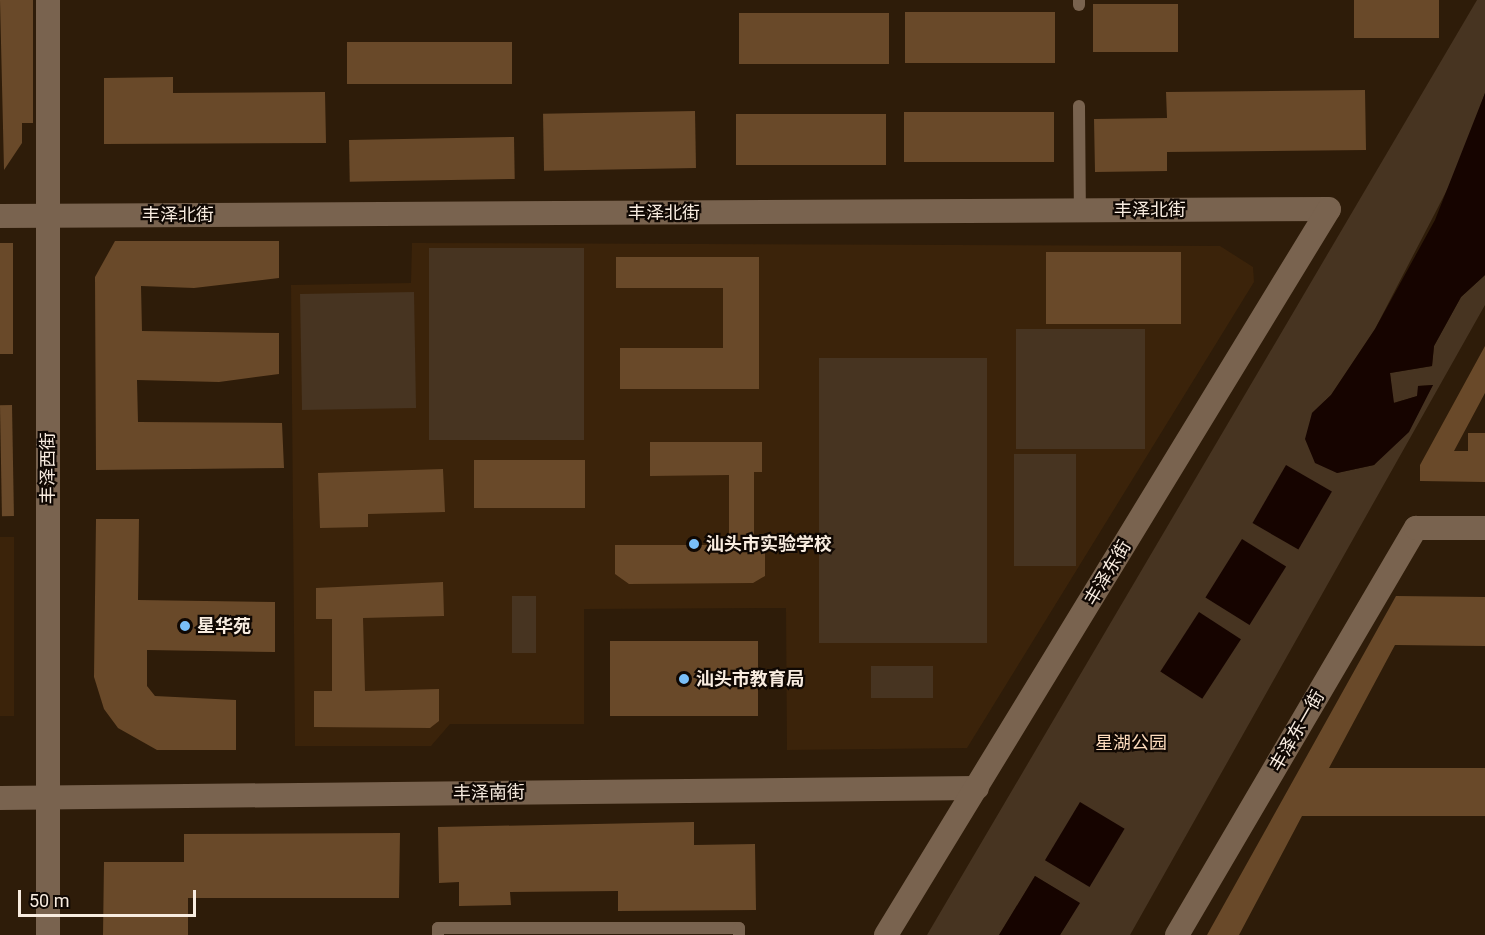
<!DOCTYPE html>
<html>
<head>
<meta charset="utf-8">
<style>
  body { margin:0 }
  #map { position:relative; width:1485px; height:935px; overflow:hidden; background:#2e1c09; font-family:Roboto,"Noto Sans SC",sans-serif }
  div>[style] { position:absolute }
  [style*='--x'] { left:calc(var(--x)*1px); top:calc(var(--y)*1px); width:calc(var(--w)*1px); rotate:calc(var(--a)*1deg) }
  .built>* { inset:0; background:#3b230a; transform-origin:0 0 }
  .green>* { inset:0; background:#473421; transform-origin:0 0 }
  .water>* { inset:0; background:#160400; transform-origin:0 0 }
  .building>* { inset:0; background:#694929; transform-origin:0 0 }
  .lane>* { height:12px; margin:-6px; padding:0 6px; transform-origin:6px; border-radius:6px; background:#79634f }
  .street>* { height:24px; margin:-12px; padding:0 12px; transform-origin:12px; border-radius:12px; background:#79634f }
  .dots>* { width:16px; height:16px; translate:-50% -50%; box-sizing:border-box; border:3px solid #100803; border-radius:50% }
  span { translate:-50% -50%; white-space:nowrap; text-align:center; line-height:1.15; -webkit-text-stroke:4.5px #100803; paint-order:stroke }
  .street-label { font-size:18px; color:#f8ece0 }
  .poi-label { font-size:18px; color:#f8ece0; font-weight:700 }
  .left { translate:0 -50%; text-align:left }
  .park-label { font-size:18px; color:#fedcbd }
  .scale { position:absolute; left:18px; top:890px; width:178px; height:27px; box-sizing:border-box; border:3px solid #f8ece0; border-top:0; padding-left:8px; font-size:18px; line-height:21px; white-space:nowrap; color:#f8ece0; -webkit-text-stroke:4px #100803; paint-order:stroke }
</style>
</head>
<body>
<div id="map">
  <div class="built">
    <div style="clip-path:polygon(412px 243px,1220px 246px,1253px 267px,1254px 282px,967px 748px,787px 750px,786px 608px,584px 609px,584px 724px,450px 724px,431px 746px,295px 746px,291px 285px,411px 283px)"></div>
    <div style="left:0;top:537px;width:14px;height:179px"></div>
  </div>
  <div class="green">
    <div style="clip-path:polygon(1477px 0,1485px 0,1485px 93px,1462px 161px,1375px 329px,1331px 395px,1312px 413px,1337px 473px,1374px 465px,1422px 404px,1433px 385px,1418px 386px,1418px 396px,1393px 403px,1390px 373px,1432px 366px,1434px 346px,1461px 297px,1485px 275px,1485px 305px,1130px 935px,1060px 935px,1079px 903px,1035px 876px,999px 935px,927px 935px)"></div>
    <div style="left:584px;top:248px;width:192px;height:155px;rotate:90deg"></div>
    <div style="left:414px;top:292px;width:116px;height:114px;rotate:89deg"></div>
    <div style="left:1145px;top:329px;width:120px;height:129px;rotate:90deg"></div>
    <div style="left:987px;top:358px;width:285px;height:168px;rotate:90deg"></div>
    <div style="left:1014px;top:454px;width:62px;height:112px"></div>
    <div style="left:512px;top:596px;width:24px;height:57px"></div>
    <div style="left:933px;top:666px;width:32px;height:62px;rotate:90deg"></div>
  </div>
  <div class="water">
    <div style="clip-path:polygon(1485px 93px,1485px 275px,1461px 297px,1434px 346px,1432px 366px,1390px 373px,1394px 403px,1417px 396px,1418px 386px,1433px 385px,1409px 432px,1374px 465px,1337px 473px,1315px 463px,1305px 439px,1312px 413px,1331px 395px,1375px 329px,1435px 220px)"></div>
    <div style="left:1286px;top:465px;width:53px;height:67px;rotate:30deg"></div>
    <div style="left:1242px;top:539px;width:52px;height:69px;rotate:32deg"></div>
    <div style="left:1199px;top:612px;width:50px;height:71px;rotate:33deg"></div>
    <div style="left:1080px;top:802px;width:52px;height:68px;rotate:31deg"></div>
    <div style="clip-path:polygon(1035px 876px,1080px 903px,1060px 935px,999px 935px)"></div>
  </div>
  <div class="building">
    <div style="clip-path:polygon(0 0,33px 0,33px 123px,22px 123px,22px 143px,4px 170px)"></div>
    <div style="left:1354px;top:0;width:85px;height:38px"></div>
    <div style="left:1093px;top:4px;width:85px;height:48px"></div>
    <div style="left:905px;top:12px;width:150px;height:51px"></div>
    <div style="left:739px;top:13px;width:150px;height:51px"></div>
    <div style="left:347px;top:42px;width:165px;height:42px"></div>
    <div style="clip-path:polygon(173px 77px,173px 93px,325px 92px,326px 143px,104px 144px,104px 78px)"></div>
    <div style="clip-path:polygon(1365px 90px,1366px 150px,1167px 152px,1167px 171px,1095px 172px,1094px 119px,1167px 118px,1166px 92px)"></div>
    <div style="left:695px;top:111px;width:57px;height:152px;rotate:89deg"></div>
    <div style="left:904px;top:112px;width:150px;height:50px"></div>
    <div style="left:736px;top:114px;width:150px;height:51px"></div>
    <div style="left:514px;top:137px;width:42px;height:165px;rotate:89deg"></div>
    <div style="clip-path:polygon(115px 241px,279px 241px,279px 278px,194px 288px,141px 286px,142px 331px,279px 333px,279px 374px,219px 382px,137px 380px,138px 422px,282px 423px,284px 468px,96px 470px,95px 277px)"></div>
    <div style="left:0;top:243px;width:13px;height:111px"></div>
    <div style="left:1046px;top:252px;width:135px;height:72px"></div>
    <div style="clip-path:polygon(616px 257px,759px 257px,759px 389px,620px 389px,620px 348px,723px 348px,723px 288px,616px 288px)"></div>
    <div style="clip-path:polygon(1485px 346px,1485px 393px,1454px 451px,1468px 451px,1468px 433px,1485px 433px,1485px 482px,1420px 481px,1420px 465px)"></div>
    <div style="left:12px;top:405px;width:111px;height:12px;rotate:89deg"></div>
    <div style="clip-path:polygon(650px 442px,762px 442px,762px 472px,754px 472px,754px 543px,765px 543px,765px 576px,753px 583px,629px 584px,615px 574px,615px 545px,729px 545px,729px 475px,650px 476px)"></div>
    <div style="left:474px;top:460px;width:111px;height:48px"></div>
    <div style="clip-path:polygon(443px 469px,445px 512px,368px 514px,368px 527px,320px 528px,318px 473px)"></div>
    <div style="clip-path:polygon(96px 519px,139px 519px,138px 600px,275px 602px,275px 652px,147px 650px,147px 686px,155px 696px,236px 700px,236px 750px,157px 750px,118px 728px,104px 709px,94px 677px)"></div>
    <div style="clip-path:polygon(443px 582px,444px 616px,363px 618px,365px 691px,439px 689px,439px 721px,430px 728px,314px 727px,314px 691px,332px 691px,332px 619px,316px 619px,316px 588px)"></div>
    <div style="clip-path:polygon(1396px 596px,1485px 597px,1485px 646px,1395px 645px,1329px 768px,1485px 768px,1485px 816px,1302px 816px,1239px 935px,1207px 935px)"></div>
    <div style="left:758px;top:641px;width:75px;height:148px;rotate:90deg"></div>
    <div style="clip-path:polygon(694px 822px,694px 845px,755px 844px,756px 910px,618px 911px,618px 891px,510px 892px,511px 905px,459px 906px,459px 882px,439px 883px,438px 827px)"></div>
    <div style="clip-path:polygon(400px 833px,399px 898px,188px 898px,188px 935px,103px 935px,104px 862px,184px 862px,184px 834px)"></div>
  </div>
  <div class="lane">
    <div style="--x:1079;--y:0;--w:5;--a:90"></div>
    <div style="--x:1079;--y:106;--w:105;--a:89.5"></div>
    <div style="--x:438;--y:935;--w:7;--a:-90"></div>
    <div style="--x:438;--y:928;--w:301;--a:0"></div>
    <div style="--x:739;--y:928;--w:7;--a:90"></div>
  </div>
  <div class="street">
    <div style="--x:0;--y:216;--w:1329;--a:-0.3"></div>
    <div style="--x:0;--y:798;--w:977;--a:-0.59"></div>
    <div style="--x:48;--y:935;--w:935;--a:-90"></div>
    <div style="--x:886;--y:935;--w:850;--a:-58.61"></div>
    <div style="--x:1177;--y:935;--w:472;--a:-59.6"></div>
    <div style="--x:1416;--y:528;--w:69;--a:0"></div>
  </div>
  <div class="dots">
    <div style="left:694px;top:544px;background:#7abff8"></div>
    <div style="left:185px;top:626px;background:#7abff8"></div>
    <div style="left:684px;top:679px;background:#7abff8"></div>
  </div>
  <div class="street-label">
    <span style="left:1150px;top:210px">丰泽北街</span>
    <span style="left:664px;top:213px">丰泽北街</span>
    <span style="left:178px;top:215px">丰泽北街</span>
    <span style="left:48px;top:468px;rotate:-90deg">丰泽西街</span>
    <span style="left:1108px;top:573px;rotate:-59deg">丰泽东街</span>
    <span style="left:1297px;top:731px;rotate:-60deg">丰泽东一街</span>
    <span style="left:489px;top:793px;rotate:-1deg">丰泽南街</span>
  </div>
  <div class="poi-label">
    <span class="left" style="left:706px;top:544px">汕头市实验学校</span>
    <span class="left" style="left:197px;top:626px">星华苑</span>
    <span class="left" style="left:696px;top:679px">汕头市教育局</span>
  </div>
  <div class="park-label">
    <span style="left:1131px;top:743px">星湖公园</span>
  </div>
  <div class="scale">50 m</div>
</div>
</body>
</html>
